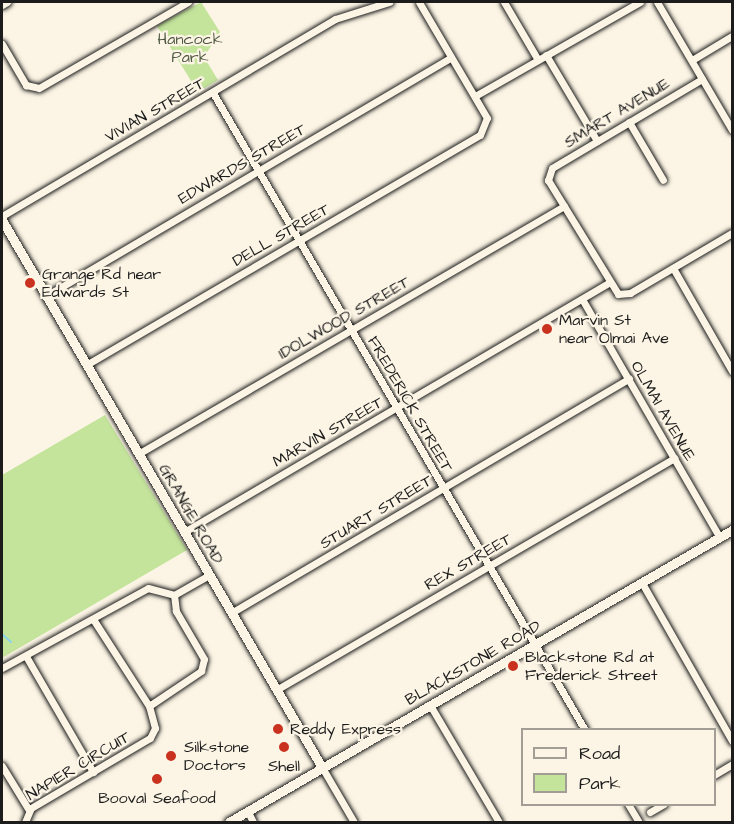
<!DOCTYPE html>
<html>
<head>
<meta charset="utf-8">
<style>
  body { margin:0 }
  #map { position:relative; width:734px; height:824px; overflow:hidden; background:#fcf5e5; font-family:"Architects Daughter",sans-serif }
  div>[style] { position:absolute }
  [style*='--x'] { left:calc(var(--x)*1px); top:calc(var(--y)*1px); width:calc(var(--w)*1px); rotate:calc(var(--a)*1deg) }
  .green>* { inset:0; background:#c4e49c }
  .stream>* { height:2px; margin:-1px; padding:0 1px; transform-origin:1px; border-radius:1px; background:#8bd4ec }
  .roads { filter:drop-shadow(0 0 2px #1c1c1c) drop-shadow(0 0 2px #1c1c1c) }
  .street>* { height:7px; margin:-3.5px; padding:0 3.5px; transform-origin:3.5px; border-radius:3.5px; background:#fcf5e5 }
  .secondary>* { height:9px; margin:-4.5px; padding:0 4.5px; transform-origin:4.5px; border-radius:4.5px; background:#fcf5e5 }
  .dots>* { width:16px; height:16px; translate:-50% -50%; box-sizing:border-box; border:3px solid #fcf5e5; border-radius:50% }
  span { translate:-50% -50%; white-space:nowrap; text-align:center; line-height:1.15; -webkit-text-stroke:4.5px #fcf5e5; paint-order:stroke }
  .park-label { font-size:16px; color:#4e5842 }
  .street-label { font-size:16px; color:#1c1c1c }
  .poi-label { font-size:16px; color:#1c1c1c }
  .left { translate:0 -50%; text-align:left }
  .frame { position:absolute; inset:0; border:3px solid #1c1c1c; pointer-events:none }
  .legend { position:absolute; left:521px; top:728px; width:195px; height:78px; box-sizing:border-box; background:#fcf5e5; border:2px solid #a29e95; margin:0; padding:8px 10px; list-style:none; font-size:18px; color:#1c1c1c }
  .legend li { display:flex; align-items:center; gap:12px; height:30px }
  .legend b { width:30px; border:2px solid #a29e95 }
</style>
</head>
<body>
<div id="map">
  <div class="green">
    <div style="clip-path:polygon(201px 2px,220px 32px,204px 57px,218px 80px,198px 92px,157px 26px)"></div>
    <div style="clip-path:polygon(105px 415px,187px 550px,2px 658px,2px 475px)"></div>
  </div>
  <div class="stream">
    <div style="--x:2;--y:634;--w:12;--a:42"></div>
  </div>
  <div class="roads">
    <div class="street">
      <div style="--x:504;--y:2;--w:67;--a:59.6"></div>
      <div style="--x:657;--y:2;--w:148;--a:59.6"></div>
      <div style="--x:2;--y:5;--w:6;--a:-31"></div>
      <div style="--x:2;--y:44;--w:48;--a:59.7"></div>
      <div style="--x:26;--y:85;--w:13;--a:13"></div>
      <div style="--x:39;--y:88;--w:172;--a:-30"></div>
      <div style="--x:546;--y:55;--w:100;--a:59.3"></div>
      <div style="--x:692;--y:60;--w:47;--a:-31"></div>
      <div style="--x:702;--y:79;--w:174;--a:149.3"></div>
      <div style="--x:552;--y:168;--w:13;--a:108"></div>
      <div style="--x:548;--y:180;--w:134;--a:58.4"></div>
      <div style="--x:618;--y:294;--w:12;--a:-5"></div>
      <div style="--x:630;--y:293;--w:118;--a:-30.5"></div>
      <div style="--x:213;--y:93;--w:738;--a:59.72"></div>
      <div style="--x:475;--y:96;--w:190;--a:-29.7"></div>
      <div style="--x:629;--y:122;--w:67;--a:59.6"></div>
      <div style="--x:2;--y:216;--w:387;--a:-30.6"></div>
      <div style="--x:335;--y:19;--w:57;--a:-17.5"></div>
      <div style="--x:673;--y:268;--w:119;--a:60.2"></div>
      <div style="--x:46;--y:296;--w:470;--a:-30.5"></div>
      <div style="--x:582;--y:299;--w:276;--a:60"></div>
      <div style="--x:86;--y:365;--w:456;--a:-30.3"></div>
      <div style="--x:480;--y:135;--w:18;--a:-68"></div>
      <div style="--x:487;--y:118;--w:134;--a:-120.4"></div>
      <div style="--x:138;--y:454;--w:493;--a:-30.2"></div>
      <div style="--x:184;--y:532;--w:493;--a:-30.4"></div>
      <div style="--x:642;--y:583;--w:182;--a:60.3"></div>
      <div style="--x:231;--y:613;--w:462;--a:-30.5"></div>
      <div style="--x:93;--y:619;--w:103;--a:57.2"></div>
      <div style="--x:27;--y:658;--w:132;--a:59.9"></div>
      <div style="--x:2;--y:668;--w:166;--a:-28.7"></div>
      <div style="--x:148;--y:588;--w:27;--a:15"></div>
      <div style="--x:174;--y:595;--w:40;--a:-29.7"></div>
      <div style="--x:276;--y:690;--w:461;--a:-30.2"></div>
      <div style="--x:430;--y:705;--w:136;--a:59.5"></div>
      <div style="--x:2;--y:766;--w:52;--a:58.5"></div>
      <div style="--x:323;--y:769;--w:61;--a:59.7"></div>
      <div style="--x:714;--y:775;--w:21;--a:-31"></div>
      <div style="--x:628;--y:804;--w:21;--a:59"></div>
      <div style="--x:248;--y:812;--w:11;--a:63"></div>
      <div style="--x:650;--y:812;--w:16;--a:-30"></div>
      <div style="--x:25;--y:822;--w:15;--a:-67"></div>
      <div style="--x:31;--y:808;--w:138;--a:-30.5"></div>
      <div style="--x:150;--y:738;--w:11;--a:-63"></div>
      <div style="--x:155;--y:728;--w:23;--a:-105"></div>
      <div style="--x:149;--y:706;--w:63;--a:-33.9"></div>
      <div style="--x:201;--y:671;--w:12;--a:-76"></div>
      <div style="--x:204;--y:659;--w:56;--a:-120.3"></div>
      <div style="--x:176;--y:611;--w:16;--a:-97"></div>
    </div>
    <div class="secondary">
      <div style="--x:2;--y:220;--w:636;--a:59.69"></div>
      <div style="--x:229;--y:822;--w:582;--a:-30.14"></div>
    </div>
  </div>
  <div class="dots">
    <div style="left:30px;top:283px;background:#c8321e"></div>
    <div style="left:547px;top:329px;background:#c8321e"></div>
    <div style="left:513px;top:666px;background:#c8321e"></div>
    <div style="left:278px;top:729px;background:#c8321e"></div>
    <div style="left:284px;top:747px;background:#c8321e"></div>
    <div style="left:171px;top:756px;background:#c8321e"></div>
    <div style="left:157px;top:779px;background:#c8321e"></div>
  </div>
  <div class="park-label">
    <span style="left:190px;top:48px">Hancock<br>Park</span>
  </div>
  <div class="street-label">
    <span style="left:155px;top:110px;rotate:-30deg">VIVIAN STREET</span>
    <span style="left:617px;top:113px;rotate:-31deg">SMART AVENUE</span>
    <span style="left:242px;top:164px;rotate:-30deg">EDWARDS STREET</span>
    <span style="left:281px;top:235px;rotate:-30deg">DELL STREET</span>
    <span style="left:344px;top:318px;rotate:-30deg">IDOLWOOD STREET</span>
    <span style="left:410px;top:404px;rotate:60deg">FREDERICK STREET</span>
    <span style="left:663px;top:411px;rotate:60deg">OLMAI AVENUE</span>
    <span style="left:328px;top:432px;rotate:-30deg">MARVIN STREET</span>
    <span style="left:376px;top:512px;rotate:-31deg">STUART STREET</span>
    <span style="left:191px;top:514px;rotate:60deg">GRANGE ROAD</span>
    <span style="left:468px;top:562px;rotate:-30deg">REX STREET</span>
    <span style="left:473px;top:663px;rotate:-30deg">BLACKSTONE ROAD</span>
    <span style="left:78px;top:766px;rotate:-31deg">NAPIER CIRCUIT</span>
  </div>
  <div class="poi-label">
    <span class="left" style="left:42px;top:283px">Grange Rd near<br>Edwards St</span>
    <span class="left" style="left:559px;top:329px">Marvin St<br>near Olmai Ave</span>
    <span class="left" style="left:525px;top:666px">Blackstone Rd at<br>Frederick Street</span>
    <span class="left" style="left:290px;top:729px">Reddy Express</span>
    <span class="left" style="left:184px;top:756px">Silkstone<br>Doctors</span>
    <span style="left:284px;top:766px">Shell</span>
    <span style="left:157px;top:798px">Booval Seafood</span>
  </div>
  <div class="frame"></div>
  <ul class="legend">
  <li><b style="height:8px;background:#fcf5e5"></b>Road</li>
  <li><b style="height:16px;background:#c4e49c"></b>Park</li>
  </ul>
</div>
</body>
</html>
